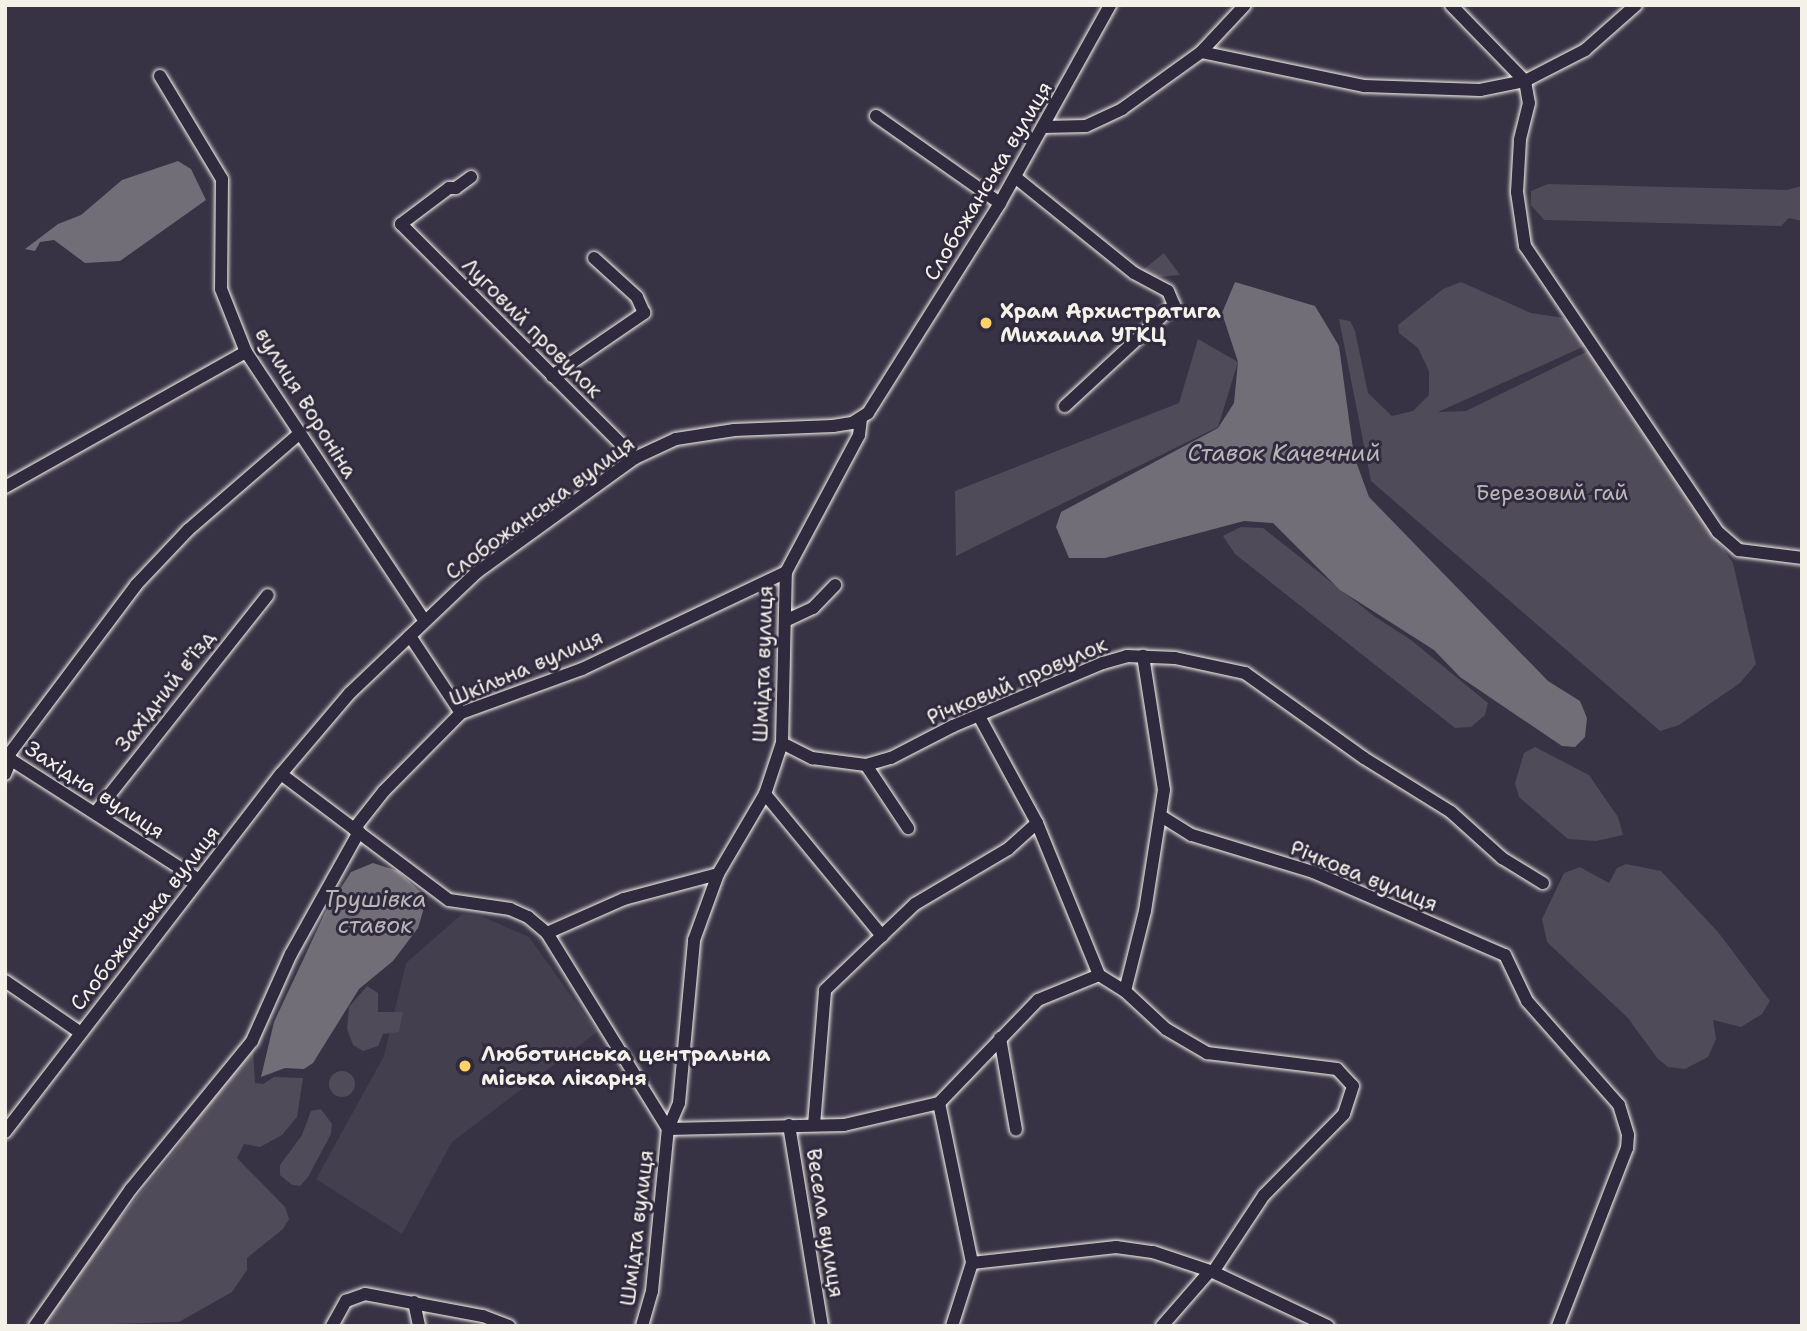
<!DOCTYPE html>
<html>
<head>
<meta charset="utf-8">
<style>
  body { margin:0 }
  #map { position:relative; width:1807px; height:1331px; overflow:hidden; background:#373244; font-family:"Shantell Sans",sans-serif }
  div>[style] { position:absolute }
  [style*='--x'] { left:calc(var(--x)*1px); top:calc(var(--y)*1px); width:calc(var(--w)*1px); rotate:calc(var(--a)*1deg) }
  .built>* { inset:0; background:#433f4e }
  .green>* { inset:0; background:#504b59 }
  .round { border-radius:50% }
  .water>* { inset:0; background:#726e77 }
  .roads { filter:drop-shadow(0 0 2px #f4f1e8) drop-shadow(0 0 2px #f4f1e8) }
  .minor>* { height:12px; margin:-6px; padding:0 6px; transform-origin:6px; border-radius:6px; background:#2f2a3d }
  .dots>* { width:19px; height:19px; translate:-50% -50%; box-sizing:border-box; border:4px solid #2f2a3d; border-radius:50% }
  span { translate:-50% -50%; white-space:nowrap; text-align:center; line-height:1.15; -webkit-text-stroke:6px #2f2a3d; paint-order:stroke }
  .street-label { font-size:21px; color:#f4f1e8 }
  .poi-label { font-size:21px; color:#f4f1e8; font-weight:700 }
  .left { translate:0 -50%; text-align:left }
  .park-label { font-size:21px; color:#bbb7b6 }
  .water-label { font-size:23px; color:#bab6b5; font-style:italic }
  .frame { position:absolute; inset:0; border:7px solid #f4f1e8; pointer-events:none }
</style>
</head>
<body>
<div id="map">
  <div class="built">
    <div style="clip-path:polygon(462px 914px,481px 916px,529px 937px,597px 1032px,452px 1142px,402px 1234px,316px 1179px,384px 1056px,406px 963px)"></div>
  </div>
  <div class="green">
    <div style="clip-path:polygon(1548px 184px,1787px 190px,1802px 186px,1802px 221px,1789px 218px,1781px 226px,1544px 220px,1531px 205px,1531px 191px)"></div>
    <div style="clip-path:polygon(1164px 253px,1180px 275px,1148px 278px,1139px 273px)"></div>
    <div style="clip-path:polygon(1461px 282px,1531px 313px,1564px 318px,1578px 328px,1585px 346px,1438px 412px,1466px 411px,1588px 351px,1733px 563px,1756px 664px,1740px 683px,1679px 725px,1660px 731px,1371px 481px,1339px 319px,1350px 321px,1355px 331px,1368px 393px,1392px 416px,1413px 411px,1429px 395px,1429px 371px,1418px 348px,1399px 333px,1398px 325px,1443px 289px)"></div>
    <div style="clip-path:polygon(1198px 339px,1238px 362px,1218px 427px,956px 556px,955px 491px,1179px 403px)"></div>
    <div style="clip-path:polygon(1241px 527px,1263px 528px,1374px 616px,1411px 640px,1488px 703px,1485px 715px,1471px 727px,1455px 728px,1235px 554px,1223px 536px)"></div>
    <div style="clip-path:polygon(1535px 747px,1589px 775px,1618px 817px,1623px 835px,1596px 841px,1568px 839px,1519px 797px,1515px 783px,1524px 753px)"></div>
    <div style="clip-path:polygon(1626px 864px,1661px 871px,1718px 932px,1770px 1001px,1762px 1014px,1741px 1027px,1713px 1020px,1716px 1039px,1708px 1057px,1685px 1069px,1668px 1067px,1657px 1058px,1628px 1018px,1547px 942px,1542px 919px,1564px 873px,1580px 867px,1609px 883px,1617px 868px)"></div>
    <div style="clip-path:polygon(367px 986px,378px 993px,378px 1012px,403px 1012px,399px 1032px,383px 1034px,378px 1046px,363px 1051px,353px 1045px,347px 1029px,349px 1007px)"></div>
    <div style="clip-path:polygon(244px 1046px,253px 1049px,255px 1083px,263px 1084px,274px 1077px,303px 1078px,297px 1117px,282px 1135px,260px 1147px,244px 1144px,237px 1158px,285px 1207px,289px 1219px,283px 1229px,247px 1258px,247px 1270px,232px 1292px,179px 1322px,44px 1326px,64px 1286px,176px 1150px)"></div>
    <div class="round" style="left:329px;top:1071px;width:26px;height:26px"></div>
    <div style="clip-path:polygon(321px 1109px,332px 1124px,331px 1134px,308px 1177px,300px 1186px,292px 1185px,280px 1175px,280px 1165px,302px 1135px,311px 1111px)"></div>
  </div>
  <div class="water">
    <div style="clip-path:polygon(178px 161px,191px 169px,206px 200px,120px 261px,85px 263px,54px 240px,40px 242px,35px 251px,25px 249px,58px 224px,81px 215px,122px 180px)"></div>
    <div style="clip-path:polygon(1235px 282px,1315px 306px,1339px 346px,1354px 456px,1369px 497px,1548px 681px,1580px 701px,1587px 718px,1585px 737px,1575px 747px,1562px 746px,1460px 677px,1434px 650px,1340px 590px,1273px 523px,1244px 521px,1105px 558px,1069px 558px,1056px 527px,1061px 512px,1218px 428px,1234px 403px,1238px 362px,1222px 313px)"></div>
    <div style="clip-path:polygon(373px 863px,398px 871px,427px 898px,418px 928px,393px 961px,359px 989px,313px 1063px,304px 1069px,285px 1068px,261px 1077px,274px 1022px,325px 913px,351px 872px)"></div>
  </div>
  <div class="roads">
    <div class="minor">
      <div style="--x:1451;--y:5;--w:106;--a:45.8"></div>
      <div style="--x:1525;--y:81;--w:22;--a:80"></div>
      <div style="--x:1529;--y:103;--w:38;--a:104"></div>
      <div style="--x:1520;--y:140;--w:52;--a:93.3"></div>
      <div style="--x:1517;--y:192;--w:55;--a:81.6"></div>
      <div style="--x:1525;--y:246;--w:345;--a:56"></div>
      <div style="--x:1718;--y:532;--w:28;--a:41"></div>
      <div style="--x:1739;--y:550;--w:64;--a:7.2"></div>
      <div style="--x:1201;--y:52;--w:167;--a:11.8"></div>
      <div style="--x:1364;--y:86;--w:116;--a:2"></div>
      <div style="--x:1480;--y:90;--w:46;--a:-11.3"></div>
      <div style="--x:1525;--y:81;--w:68;--a:-27.3"></div>
      <div style="--x:1585;--y:50;--w:68;--a:-41.4"></div>
      <div style="--x:160;--y:76;--w:120;--a:59"></div>
      <div style="--x:222;--y:179;--w:110;--a:90.5"></div>
      <div style="--x:221;--y:289;--w:68;--a:68.4"></div>
      <div style="--x:246;--y:352;--w:323;--a:56.4"></div>
      <div style="--x:876;--y:116;--w:151;--a:35.1"></div>
      <div style="--x:1044;--y:127;--w:42;--a:-1.4"></div>
      <div style="--x:1086;--y:126;--w:40;--a:-25"></div>
      <div style="--x:1122;--y:109;--w:97;--a:-35.8"></div>
      <div style="--x:1201;--y:52;--w:64;--a:-46.9"></div>
      <div style="--x:471;--y:177;--w:19;--a:144"></div>
      <div style="--x:456;--y:188;--w:7;--a:180"></div>
      <div style="--x:449;--y:188;--w:60;--a:143.1"></div>
      <div style="--x:401;--y:224;--w:331;--a:45"></div>
      <div style="--x:1015;--y:177;--w:153;--a:38.9"></div>
      <div style="--x:1134;--y:273;--w:38;--a:28"></div>
      <div style="--x:1168;--y:291;--w:15;--a:67"></div>
      <div style="--x:1174;--y:305;--w:149;--a:137.2"></div>
      <div style="--x:552;--y:376;--w:112;--a:-34.4"></div>
      <div style="--x:644;--y:313;--w:17;--a:-114"></div>
      <div style="--x:637;--y:297;--w:58;--a:-137.8"></div>
      <div style="--x:5;--y:487;--w:276;--a:-29.3"></div>
      <div style="--x:785;--y:621;--w:31;--a:-25"></div>
      <div style="--x:813;--y:608;--w:32;--a:-46"></div>
      <div style="--x:410;--y:636;--w:92;--a:56.5"></div>
      <div style="--x:980;--y:718;--w:119;--a:61.5"></div>
      <div style="--x:1037;--y:823;--w:164;--a:67.8"></div>
      <div style="--x:782;--y:743;--w:34;--a:27"></div>
      <div style="--x:812;--y:758;--w:54;--a:7.4"></div>
      <div style="--x:866;--y:765;--w:26;--a:-16"></div>
      <div style="--x:891;--y:758;--w:70;--a:-27.3"></div>
      <div style="--x:953;--y:726;--w:163;--a:-22.8"></div>
      <div style="--x:1103;--y:663;--w:25;--a:-16"></div>
      <div style="--x:1127;--y:656;--w:48;--a:2.4"></div>
      <div style="--x:1175;--y:658;--w:72;--a:12.1"></div>
      <div style="--x:1245;--y:673;--w:146;--a:35.5"></div>
      <div style="--x:1364;--y:758;--w:102;--a:31.8"></div>
      <div style="--x:1451;--y:812;--w:69;--a:42"></div>
      <div style="--x:1502;--y:858;--w:48;--a:31.4"></div>
      <div style="--x:5;--y:756;--w:230;--a:32.6"></div>
      <div style="--x:7;--y:757;--w:215;--a:-53.1"></div>
      <div style="--x:136;--y:585;--w:76;--a:-46.6"></div>
      <div style="--x:188;--y:530;--w:148;--a:-40.9"></div>
      <div style="--x:866;--y:765;--w:76;--a:56.3"></div>
      <div style="--x:5;--y:774;--w:16;--a:-68"></div>
      <div style="--x:281;--y:774;--w:210;--a:36.9"></div>
      <div style="--x:449;--y:900;--w:62;--a:8.4"></div>
      <div style="--x:510;--y:909;--w:20;--a:24"></div>
      <div style="--x:528;--y:917;--w:25;--a:40"></div>
      <div style="--x:547;--y:933;--w:230;--a:58.3"></div>
      <div style="--x:765;--y:794;--w:184;--a:50.5"></div>
      <div style="--x:95;--y:813;--w:278;--a:-51.6"></div>
      <div style="--x:1161;--y:816;--w:36;--a:32"></div>
      <div style="--x:1192;--y:835;--w:127;--a:17"></div>
      <div style="--x:1313;--y:872;--w:209;--a:23.4"></div>
      <div style="--x:1505;--y:955;--w:51;--a:64.4"></div>
      <div style="--x:1527;--y:1001;--w:139;--a:48.5"></div>
      <div style="--x:1619;--y:1105;--w:31;--a:73"></div>
      <div style="--x:1628;--y:1135;--w:13;--a:94"></div>
      <div style="--x:1627;--y:1148;--w:191;--a:111.2"></div>
      <div style="--x:354;--y:829;--w:48;--a:-51.7"></div>
      <div style="--x:384;--y:791;--w:110;--a:-45.4"></div>
      <div style="--x:461;--y:713;--w:129;--a:-20"></div>
      <div style="--x:582;--y:669;--w:226;--a:-25.4"></div>
      <div style="--x:547;--y:933;--w:84;--a:-23.8"></div>
      <div style="--x:624;--y:899;--w:97;--a:-14.9"></div>
      <div style="--x:5;--y:981;--w:92;--a:34.4"></div>
      <div style="--x:1125;--y:991;--w:82;--a:-76"></div>
      <div style="--x:1145;--y:911;--w:122;--a:-81.1"></div>
      <div style="--x:1164;--y:790;--w:136;--a:-98.9"></div>
      <div style="--x:1000;--y:1038;--w:93;--a:80.1"></div>
      <div style="--x:939;--y:1103;--w:163;--a:78.3"></div>
      <div style="--x:972;--y:1263;--w:66;--a:107.6"></div>
      <div style="--x:789;--y:1125;--w:204;--a:80.7"></div>
      <div style="--x:814;--y:1125;--w:135;--a:-85.3"></div>
      <div style="--x:825;--y:990;--w:124;--a:-43.7"></div>
      <div style="--x:915;--y:904;--w:108;--a:-30.6"></div>
      <div style="--x:1008;--y:849;--w:39;--a:-42"></div>
      <div style="--x:668;--y:1129;--w:176;--a:-1.3"></div>
      <div style="--x:844;--y:1125;--w:98;--a:-13"></div>
      <div style="--x:939;--y:1103;--w:143;--a:-46.1"></div>
      <div style="--x:1038;--y:1000;--w:66;--a:-22.3"></div>
      <div style="--x:1099;--y:975;--w:31;--a:32"></div>
      <div style="--x:1125;--y:991;--w:56;--a:42.8"></div>
      <div style="--x:1166;--y:1029;--w:48;--a:30.3"></div>
      <div style="--x:1207;--y:1053;--w:131;--a:7"></div>
      <div style="--x:1337;--y:1069;--w:23;--a:47"></div>
      <div style="--x:1353;--y:1086;--w:29;--a:108"></div>
      <div style="--x:1344;--y:1114;--w:114;--a:134.6"></div>
      <div style="--x:1264;--y:1195;--w:92;--a:123.5"></div>
      <div style="--x:5;--y:1132;--w:452;--a:-52.4"></div>
      <div style="--x:281;--y:774;--w:106;--a:-49.6"></div>
      <div style="--x:350;--y:693;--w:174;--a:-43.6"></div>
      <div style="--x:476;--y:573;--w:196;--a:-35.9"></div>
      <div style="--x:635;--y:458;--w:45;--a:-24.9"></div>
      <div style="--x:676;--y:439;--w:59;--a:-8.8"></div>
      <div style="--x:734;--y:430;--w:99;--a:-2.3"></div>
      <div style="--x:833;--y:426;--w:19;--a:-9"></div>
      <div style="--x:852;--y:423;--w:19;--a:-32"></div>
      <div style="--x:868;--y:413;--w:248;--a:-57.8"></div>
      <div style="--x:1000;--y:203;--w:227;--a:-60.9"></div>
      <div style="--x:972;--y:1263;--w:145;--a:-6.3"></div>
      <div style="--x:1116;--y:1247;--w:37;--a:8"></div>
      <div style="--x:1153;--y:1252;--w:63;--a:18.4"></div>
      <div style="--x:1213;--y:1272;--w:127;--a:25.2"></div>
      <div style="--x:414;--y:1302;--w:25;--a:78"></div>
      <div style="--x:35;--y:1326;--w:167;--a:-55"></div>
      <div style="--x:131;--y:1189;--w:191;--a:-50.7"></div>
      <div style="--x:252;--y:1041;--w:95;--a:-65.9"></div>
      <div style="--x:291;--y:954;--w:140;--a:-60.9"></div>
      <div style="--x:332;--y:1326;--w:29;--a:-61"></div>
      <div style="--x:346;--y:1301;--w:20;--a:-20"></div>
      <div style="--x:365;--y:1294;--w:120;--a:10.6"></div>
      <div style="--x:483;--y:1316;--w:28;--a:21"></div>
      <div style="--x:642;--y:1326;--w:36;--a:-74"></div>
      <div style="--x:652;--y:1291;--w:163;--a:-84.4"></div>
      <div style="--x:668;--y:1129;--w:28;--a:-67"></div>
      <div style="--x:679;--y:1103;--w:164;--a:-84.7"></div>
      <div style="--x:694;--y:940;--w:70;--a:-70"></div>
      <div style="--x:718;--y:874;--w:93;--a:-59.6"></div>
      <div style="--x:765;--y:794;--w:54;--a:-71.6"></div>
      <div style="--x:782;--y:743;--w:171;--a:-88.7"></div>
      <div style="--x:786;--y:572;--w:155;--a:-61.9"></div>
      <div style="--x:859;--y:435;--w:16;--a:-83"></div>
      <div style="--x:1162;--y:1326;--w:73;--a:-48.9"></div>
    </div>
  </div>
  <div class="dots">
    <div style="left:986px;top:323px;background:#ffd166"></div>
    <div style="left:465px;top:1066px;background:#ffd166"></div>
  </div>
  <div class="street-label">
    <span style="left:988px;top:181px;rotate:-59deg">Слобожанська вулиця</span>
    <span style="left:532px;top:328px;rotate:45deg">Луговий провулок</span>
    <span style="left:306px;top:403px;rotate:58deg">вулиця Вороніна</span>
    <span style="left:540px;top:508px;rotate:-36deg">Слобожанська вулиця</span>
    <span style="left:763px;top:664px;rotate:-88deg">Шмідта вулиця</span>
    <span style="left:526px;top:668px;rotate:-23deg">Шкільна вулиця</span>
    <span style="left:1017px;top:681px;rotate:-23deg">Річковий провулок</span>
    <span style="left:165px;top:691px;rotate:-52deg">Західний в'їзд</span>
    <span style="left:95px;top:790px;rotate:33deg">Західна вулиця</span>
    <span style="left:1364px;top:876px;rotate:22deg">Річкова вулиця</span>
    <span style="left:145px;top:918px;rotate:-52deg">Слобожанська вулиця</span>
    <span style="left:825px;top:1223px;rotate:81deg">Весела вулиця</span>
    <span style="left:637px;top:1228px;rotate:-83deg">Шмідта вулиця</span>
  </div>
  <div class="poi-label">
    <span class="left" style="left:1000px;top:323px">Храм Архистратига<br>Михаила УГКЦ</span>
    <span class="left" style="left:481px;top:1066px">Люботинська центральна<br>міська лікарня</span>
  </div>
  <div class="park-label">
    <span style="left:1552px;top:493px">Березовий гай</span>
  </div>
  <div class="water-label">
    <span style="left:1284px;top:453px">Ставок Качечний</span>
    <span style="left:375px;top:912px">Трушівка<br>ставок</span>
  </div>
  <div class="frame"></div>
</div>
</body>
</html>
